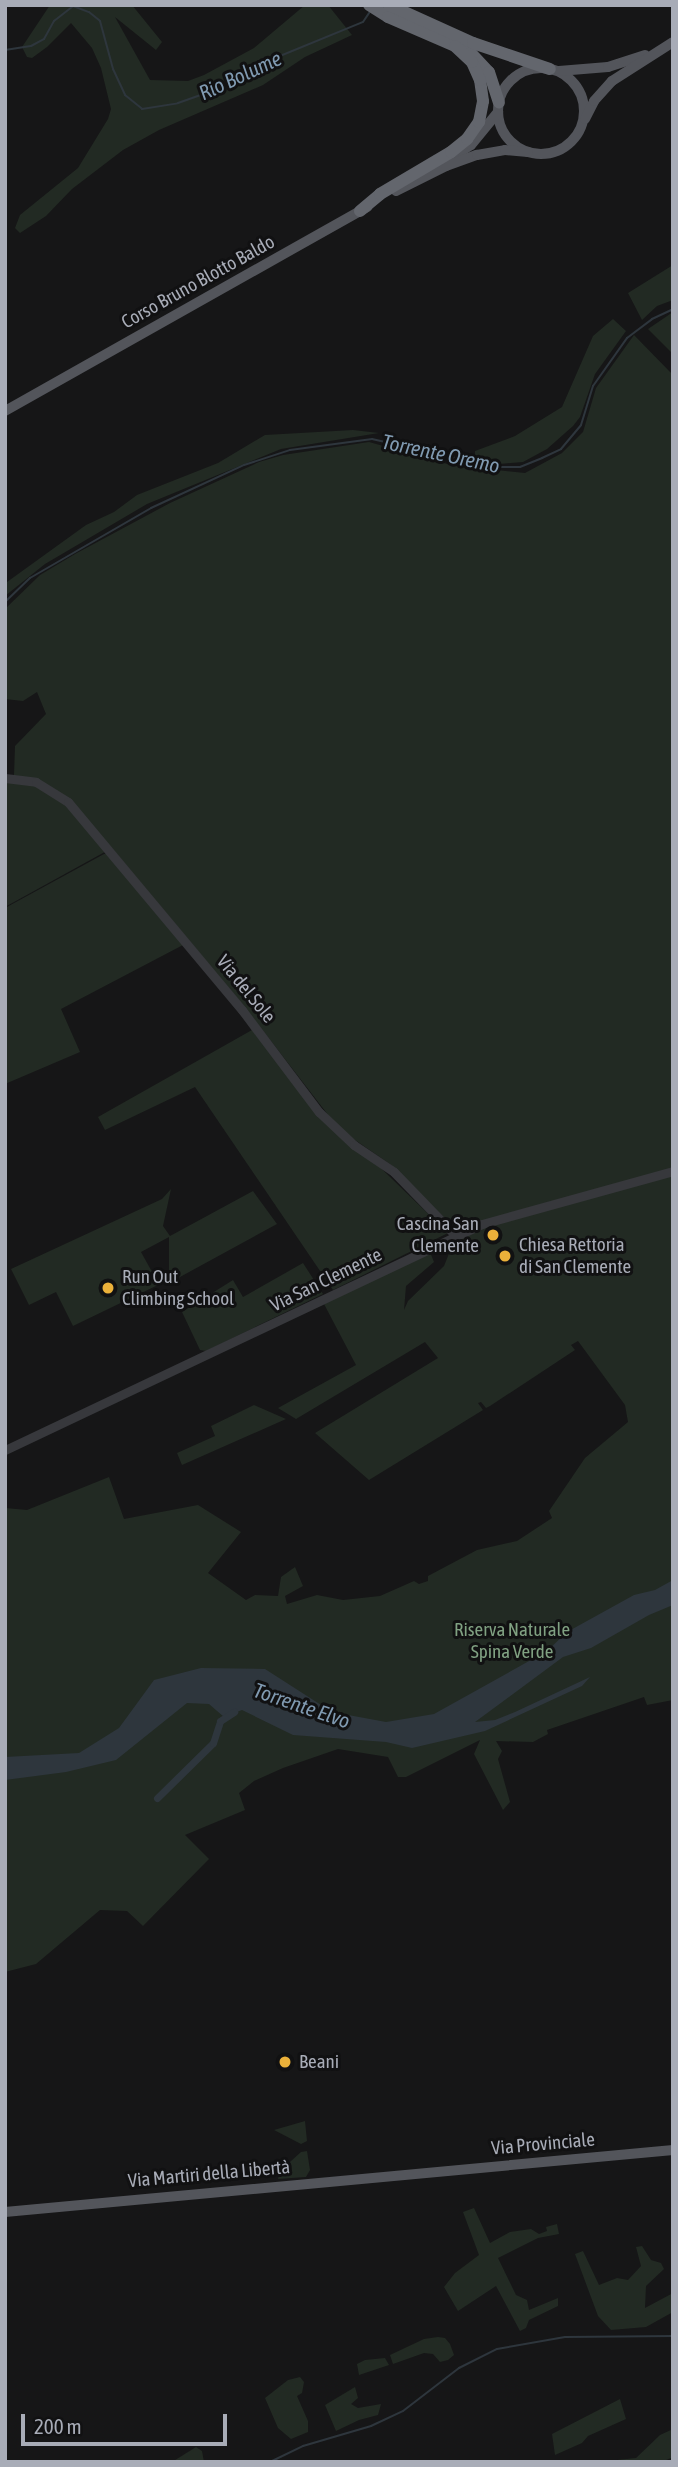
<!DOCTYPE html>
<html>
<head>
<meta charset="utf-8">
<style>
  body { margin:0 }
  #map { position:relative; width:678px; height:2467px; overflow:hidden; background:#161617; font-family:"Asap Condensed",sans-serif }
  div>[style] { position:absolute }
  [style*='--x'] { left:calc(var(--x)*1px); top:calc(var(--y)*1px); width:calc(var(--w)*1px); rotate:calc(var(--a)*1deg) }
  .green>* { inset:0; background:#222a23 }
  .water>* { inset:0; background:#2e363d }
  .stream>* { height:2px; margin:-1px; padding:0 1px; transform-origin:1px; border-radius:1px; background:#2e363d }
  .canal>* { height:7px; margin:-3.5px; padding:0 3.5px; transform-origin:3.5px; border-radius:3.5px; background:#2e363d }
  .minor>* { height:9px; margin:-4.5px; padding:0 4.5px; transform-origin:4.5px; border-radius:4.5px; background:#37383c }
  .major>* { height:10px; margin:-5px; padding:0 5px; transform-origin:5px; border-radius:5px; background:#53555b }
  .major>.ring { margin:-5px; padding:0; box-sizing:content-box; background:none; border:10px solid #53555b; border-radius:50% }
  .highway>* { height:12px; margin:-6px; padding:0 6px; transform-origin:6px; border-radius:6px; background:#63666d }
  .dots>* { width:19px; height:19px; translate:-50% -50%; box-sizing:border-box; border:4px solid #111112; border-radius:50% }
  span { translate:-50% -50%; white-space:nowrap; text-align:center; line-height:1.15; -webkit-text-stroke:6px #111112; paint-order:stroke }
  .street-label { font-size:19px; color:#a8acb7 }
  .poi-label { font-size:19px; color:#a8acb7 }
  .right { translate:-100% -50%; text-align:right }
  .left { translate:0 -50%; text-align:left }
  .park-label { font-size:19px; color:#80a182 }
  .water-label { font-size:21px; color:#809ab1; font-style:italic }
  .frame { position:absolute; inset:0; border:7px solid #a8acb7; pointer-events:none }
  .scale { position:absolute; left:21px; top:2414px; width:206px; height:32px; box-sizing:border-box; border:4px solid #a8acb7; border-top:0; padding-left:9px; font-size:21px; line-height:24px; white-space:nowrap; color:#a8acb7; -webkit-text-stroke:5px #111112; paint-order:stroke }
</style>
</head>
<body>
<div id="map">
  <div class="green">
    <div style="clip-path:polygon(50px 5px,132px 5px,162px 42px,156px 50px,115px 17px,150px 80px,188px 81px,204px 75px,254px 48px,305px 5px,328px 5px,352px 35px,305px 57px,263px 85px,159px 130px,123px 150px,72px 189px,46px 216px,20px 233px,15px 228px,20px 215px,78px 168px,108px 119px,111px 109px,101px 68px,92px 48px,71px 23px,47px 47px,32px 58px,27px 57px,22px 47px)"></div>
    <div style="clip-path:polygon(673px 265px,673px 300px,657px 306px,642px 320px,628px 293px)"></div>
    <div style="clip-path:polygon(673px 312px,673px 354px,648px 329px)"></div>
    <div style="clip-path:polygon(613px 319px,626px 331px,595px 374px,580px 417px,573px 426px,547px 449px,523px 462px,499px 464px,475px 458px,475px 451px,515px 436px,562px 407px,593px 336px)"></div>
    <div style="clip-path:polygon(634px 335px,673px 375px,673px 1700px,647px 1705px,644px 1697px,547px 1730px,548px 1734px,533px 1742px,496px 1741px,502px 1751px,498px 1759px,510px 1802px,503px 1810px,474px 1754px,480px 1740px,406px 1777px,398px 1777px,388px 1757px,338px 1749px,283px 1768px,254px 1781px,239px 1793px,245px 1810px,185px 1835px,209px 1859px,143px 1926px,127px 1911px,100px 1910px,36px 1964px,5px 1972px,5px 1508px,27px 1510px,109px 1477px,124px 1519px,198px 1505px,241px 1532px,208px 1573px,246px 1600px,255px 1595px,278px 1596px,281px 1577px,295px 1567px,303px 1586px,285px 1596px,287px 1604px,317px 1595px,343px 1600px,380px 1596px,414px 1581px,419px 1584px,428px 1581px,428px 1576px,477px 1550px,517px 1541px,552px 1518px,549px 1511px,585px 1458px,628px 1422px,625px 1405px,578px 1341px,571px 1345px,575px 1350px,490px 1406px,486px 1408px,481px 1402px,478px 1403px,483px 1410px,369px 1480px,315px 1433px,438px 1358px,425px 1342px,296px 1419px,278px 1408px,356px 1365px,324px 1304px,430px 1252px,434px 1262px,406px 1286px,404px 1310px,408px 1301px,444px 1266px,458px 1231px,390px 1164px,339px 1129px,244px 1006px,112px 848px,5px 907px,5px 781px,14px 775px,15px 746px,46px 714px,37px 692px,23px 701px,5px 699px,5px 609px,40px 575px,75px 554px,170px 503px,259px 462px,283px 455px,369px 442px,451px 465px,525px 473px,562px 453px,583px 432px,596px 388px)"></div>
    <div style="clip-path:polygon(353px 430px,379px 433px,281px 449px,147px 504px,45px 564px,5px 596px,7px 582px,86px 525px,114px 512px,137px 495px,218px 463px,265px 435px)"></div>
    <div style="clip-path:polygon(104px 854px,108px 854px,183px 945px,61px 1009px,80px 1052px,5px 1084px,5px 908px)"></div>
    <div style="clip-path:polygon(252px 1030px,300px 1090px,448px 1233px,333px 1290px,195px 1087px,105px 1130px,98px 1117px)"></div>
    <div style="clip-path:polygon(171px 1189px,163px 1226px,170px 1236px,253px 1191px,277px 1224px,169px 1283px,169px 1237px,141px 1252px,151px 1270px,161px 1277px,160px 1284px,73px 1326px,56px 1292px,29px 1305px,11px 1269px,162px 1199px)"></div>
    <div style="clip-path:polygon(303px 1263px,323px 1294px,206px 1351px,200px 1350px,182px 1312px,233px 1280px,243px 1297px)"></div>
    <div style="clip-path:polygon(254px 1405px,286px 1419px,182px 1465px,177px 1453px,215px 1436px,211px 1426px)"></div>
    <div style="clip-path:polygon(305px 2121px,307px 2141px,301px 2144px,274px 2130px)"></div>
    <div style="clip-path:polygon(307px 2151px,310px 2170px,306px 2177px,278px 2179px,280px 2171px,301px 2152px)"></div>
    <div style="clip-path:polygon(474px 2208px,490px 2243px,510px 2232px,531px 2229px,539px 2234px,547px 2231px,546px 2227px,557px 2224px,559px 2234px,538px 2238px,498px 2258px,516px 2295px,527px 2300px,529px 2310px,558px 2298px,558px 2306px,529px 2320px,526px 2328px,520px 2331px,496px 2286px,458px 2311px,444px 2287px,455px 2273px,479px 2255px,463px 2212px)"></div>
    <div style="clip-path:polygon(642px 2246px,651px 2260px,661px 2263px,664px 2269px,646px 2286px,645px 2308px,673px 2293px,673px 2312px,646px 2327px,611px 2330px,598px 2316px,575px 2254px,583px 2251px,599px 2285px,617px 2278px,628px 2280px,641px 2266px,636px 2247px)"></div>
    <div style="clip-path:polygon(438px 2337px,445px 2338px,450px 2344px,454px 2355px,448px 2360px,440px 2362px,433px 2354px,424px 2353px,393px 2364px,390px 2355px,424px 2339px)"></div>
    <div style="clip-path:polygon(385px 2358px,389px 2365px,359px 2375px,357px 2364px,365px 2360px)"></div>
    <div style="clip-path:polygon(300px 2377px,304px 2382px,302px 2393px,297px 2396px,308px 2421px,308px 2432px,291px 2439px,278px 2428px,265px 2398px,288px 2380px)"></div>
    <div style="clip-path:polygon(355px 2387px,358px 2398px,351px 2404px,358px 2408px,381px 2404px,378px 2415px,359px 2420px,336px 2431px,325px 2405px)"></div>
    <div style="clip-path:polygon(620px 2399px,626px 2419px,588px 2436px,582px 2443px,555px 2455px,552px 2434px)"></div>
    <div style="clip-path:polygon(673px 2429px,673px 2457px,662px 2462px,598px 2462px,636px 2458px,660px 2435px)"></div>
    <div style="clip-path:polygon(196px 2447px,202px 2451px,204px 2462px,172px 2462px)"></div>
  </div>
  <div class="water">
    <div style="clip-path:polygon(673px 1580px,673px 1605px,649px 1615px,591px 1648px,563px 1657px,475px 1722px,495px 1720px,515px 1712px,590px 1677px,582px 1686px,485px 1731px,412px 1748px,386px 1742px,293px 1735px,242px 1710px,224px 1717px,209px 1704px,187px 1703px,116px 1760px,66px 1772px,5px 1780px,5px 1757px,79px 1753px,119px 1728px,154px 1680px,201px 1668px,265px 1669px,332px 1712px,386px 1722px,434px 1714px,547px 1651px,567px 1632px,634px 1595px,655px 1590px)"></div>
  </div>
  <div class="stream">
    <div style="--x:5;--y:50;--w:26;--a:-9"></div>
    <div style="--x:31;--y:46;--w:15;--a:-28"></div>
    <div style="--x:44;--y:39;--w:21;--a:-61"></div>
    <div style="--x:54;--y:21;--w:24;--a:-38"></div>
    <div style="--x:73;--y:6;--w:17;--a:21"></div>
    <div style="--x:89;--y:12;--w:14;--a:39"></div>
    <div style="--x:100;--y:21;--w:50;--a:74.8"></div>
    <div style="--x:113;--y:69;--w:29;--a:65"></div>
    <div style="--x:125;--y:95;--w:22;--a:39"></div>
    <div style="--x:142;--y:109;--w:36;--a:-9"></div>
    <div style="--x:178;--y:103;--w:57;--a:-19.4"></div>
    <div style="--x:232;--y:84;--w:32;--a:-36"></div>
    <div style="--x:258;--y:65;--w:113;--a:-22.3"></div>
    <div style="--x:363;--y:22;--w:11;--a:-56"></div>
    <div style="--x:5;--y:602;--w:35;--a:-44"></div>
    <div style="--x:30;--y:578;--w:140;--a:-30"></div>
    <div style="--x:151;--y:508;--w:102;--a:-24.8"></div>
    <div style="--x:244;--y:465;--w:48;--a:-18.1"></div>
    <div style="--x:290;--y:450;--w:83;--a:-7.6"></div>
    <div style="--x:372;--y:439;--w:126;--a:12.8"></div>
    <div style="--x:495;--y:467;--w:25;--a:0"></div>
    <div style="--x:520;--y:467;--w:24;--a:-22"></div>
    <div style="--x:542;--y:458;--w:21;--a:-25"></div>
    <div style="--x:561;--y:449;--w:31;--a:-50"></div>
    <div style="--x:581;--y:425;--w:41;--a:-72.9"></div>
    <div style="--x:593;--y:386;--w:59;--a:-54.7"></div>
    <div style="--x:627;--y:338;--w:31;--a:-37"></div>
    <div style="--x:652;--y:319;--w:23;--a:-25"></div>
    <div style="--x:270;--y:2462;--w:37;--a:-26"></div>
    <div style="--x:303;--y:2446;--w:71;--a:-16.4"></div>
    <div style="--x:371;--y:2426;--w:35;--a:-25"></div>
    <div style="--x:403;--y:2411;--w:71;--a:-37.5"></div>
    <div style="--x:459;--y:2368;--w:42;--a:-26.6"></div>
    <div style="--x:497;--y:2349;--w:69;--a:-10"></div>
    <div style="--x:565;--y:2337;--w:108;--a:-0.5"></div>
  </div>
  <div class="canal">
    <div style="--x:157;--y:1798;--w:78;--a:-44.5"></div>
    <div style="--x:213;--y:1743;--w:23;--a:-72"></div>
    <div style="--x:220;--y:1721;--w:17;--a:-33"></div>
  </div>
  <div class="minor">
    <div style="--x:5;--y:778;--w:31;--a:7"></div>
    <div style="--x:36;--y:782;--w:38;--a:32"></div>
    <div style="--x:68;--y:802;--w:271;--a:50.1"></div>
    <div style="--x:242;--y:1010;--w:128;--a:53"></div>
    <div style="--x:319;--y:1112;--w:48;--a:43.3"></div>
    <div style="--x:354;--y:1145;--w:48;--a:34"></div>
    <div style="--x:394;--y:1172;--w:88;--a:45.9"></div>
    <div style="--x:5;--y:1450;--w:528;--a:-25.35"></div>
    <div style="--x:482;--y:1224;--w:198;--a:-15.5"></div>
  </div>
  <div class="major">
    <div class="ring" style="left:498px;top:68px;width:76px;height:76px"></div>
    <div style="--x:559;--y:71;--w:49;--a:-4.7"></div>
    <div style="--x:608;--y:67;--w:39;--a:-18"></div>
    <div style="--x:585;--y:119;--w:20;--a:-63"></div>
    <div style="--x:594;--y:101;--w:27;--a:-48"></div>
    <div style="--x:612;--y:81;--w:72;--a:-32.6"></div>
    <div style="--x:452;--y:157;--w:22;--a:-32"></div>
    <div style="--x:471;--y:145;--w:43;--a:-50.7"></div>
    <div style="--x:396;--y:191;--w:56;--a:-26.6"></div>
    <div style="--x:446;--y:166;--w:33;--a:-20"></div>
    <div style="--x:477;--y:155;--w:28;--a:-10"></div>
    <div style="--x:505;--y:150;--w:23;--a:5"></div>
    <div style="--x:5;--y:411;--w:416;--a:-29.4"></div>
    <div style="--x:5;--y:2212;--w:671;--a:-5.3"></div>
  </div>
  <div class="highway">
    <div style="--x:369;--y:5;--w:22;--a:32"></div>
    <div style="--x:388;--y:17;--w:90;--a:23.4"></div>
    <div style="--x:471;--y:53;--w:26;--a:47"></div>
    <div style="--x:489;--y:72;--w:32;--a:72"></div>
    <div style="--x:389;--y:5;--w:92;--a:24.3"></div>
    <div style="--x:473;--y:43;--w:81;--a:18.7"></div>
    <div style="--x:360;--y:211;--w:26;--a:-40"></div>
    <div style="--x:380;--y:194;--w:82;--a:-30.6"></div>
    <div style="--x:451;--y:152;--w:21;--a:-39"></div>
    <div style="--x:467;--y:139;--w:21;--a:-55"></div>
    <div style="--x:479;--y:122;--w:21;--a:-79"></div>
    <div style="--x:483;--y:101;--w:21;--a:-98"></div>
    <div style="--x:480;--y:80;--w:20;--a:-114"></div>
    <div style="--x:472;--y:62;--w:23;--a:-137"></div>
  </div>
  <div class="dots">
    <div style="left:493px;top:1235px;background:#ebb13a"></div>
    <div style="left:505px;top:1256px;background:#ebb13a"></div>
    <div style="left:108px;top:1288px;background:#ebb13a"></div>
    <div style="left:285px;top:2062px;background:#ebb13a"></div>
  </div>
  <div class="street-label">
    <span style="left:198px;top:282px;rotate:-29deg">Corso Bruno Blotto Baldo</span>
    <span style="left:246px;top:989px;rotate:51deg">Via del Sole</span>
    <span style="left:326px;top:1280px;rotate:-26deg">Via San Clemente</span>
    <span style="left:543px;top:2144px;rotate:-5deg">Via Provinciale</span>
    <span style="left:209px;top:2174px;rotate:-5deg">Via Martiri della Libertà</span>
  </div>
  <div class="poi-label">
    <span class="right" style="left:479px;top:1235px">Cascina San<br>Clemente</span>
    <span class="left" style="left:519px;top:1256px">Chiesa Rettoria<br>di San Clemente</span>
    <span class="left" style="left:122px;top:1288px">Run Out<br>Climbing School</span>
    <span class="left" style="left:299px;top:2062px">Beani</span>
  </div>
  <div class="park-label">
    <span style="left:512px;top:1641px">Riserva Naturale<br>Spina Verde</span>
  </div>
  <div class="water-label">
    <span style="left:240px;top:75px;rotate:-25deg">Rio Bolume</span>
    <span style="left:441px;top:453px;rotate:12deg">Torrente Oremo</span>
    <span style="left:302px;top:1705px;rotate:19deg">Torrente Elvo</span>
  </div>
  <div class="frame"></div>
  <div class="scale">200 m</div>
</div>
</body>
</html>
